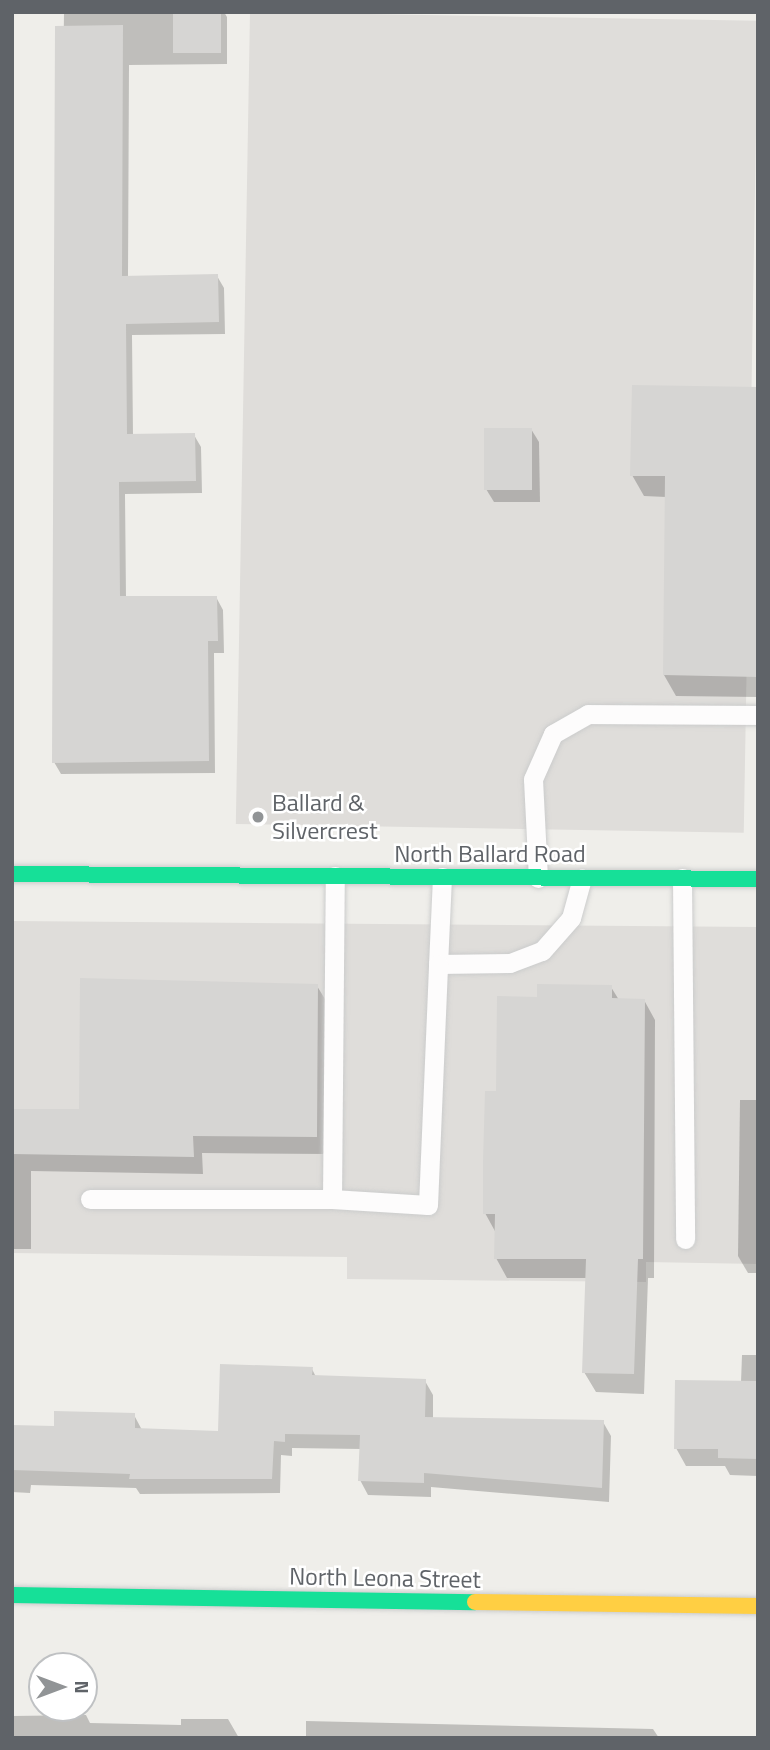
<!DOCTYPE html>
<html>
<head>
<meta charset="utf-8">
<style>
  body { margin:0 }
  #map { position:relative; width:770px; height:1750px; overflow:hidden; background:#efeeea; font-family:"Titillium Web",sans-serif }
  div>[style] { position:absolute }
  [style*='--x'] { left:calc(var(--x)*1px); top:calc(var(--y)*1px); width:calc(var(--w)*1px); rotate:calc(var(--a)*1deg) }
  .industrial>* { inset:0; background:#dfddda; transform-origin:0 0 }
  .shadow>* { inset:0; background:#0003 }
  .building>* { inset:0; background:#d6d5d3; transform-origin:0 0 }
  .roads { filter:drop-shadow(0 0 2px #cbcccc) drop-shadow(0 0 2px #cbcccc) }
  .lane>* { height:19px; margin:-9.5px; padding:0 9.5px; transform-origin:9.5px; border-radius:9.5px; background:#fdfcfc }
  .fast>* { height:16px; margin:-8px; padding:0 8px; transform-origin:8px; border-radius:8px; background:#16e098 }
  .slow>* { height:16px; margin:-8px; padding:0 8px; transform-origin:8px; border-radius:8px; background:#ffcf43 }
  .dots>* { width:19px; height:19px; translate:-50% -50%; box-sizing:border-box; border:4px solid #fff; border-radius:50% }
  span { translate:-50% -50%; white-space:nowrap; text-align:center; line-height:1.15; -webkit-text-stroke:5px #fff; paint-order:stroke }
  .poi-label { font-size:24px; color:#5f6368 }
  .left { translate:0 -50%; text-align:left }
  .street-label { font-size:24px; color:#5f6368 }
  .frame { position:absolute; inset:0; border:14px solid #5f6368; pointer-events:none }
  .north { position:absolute; left:28px; top:1652px; width:70px; height:70px; box-sizing:border-box; background:#fff; border:2px solid #bfc1c3; border-radius:50%; rotate:90deg; font-size:19px; font-weight:700; line-height:28px; text-align:center; color:#5f6368 }
  .north::after { content:''; display:block; margin:auto; width:24px; height:32px; background:#919496; clip-path:polygon(50% 0,100% 100%,50% 72%,0 100%) }
</style>
</head>
<body>
<div id="map">
  <div class="industrial">
    <div style="left:250px;top:12px;width:508px;height:812px;rotate:1deg"></div>
    <div style="clip-path:polygon(12px 921px,758px 927px,758px 1264px,646px 1262px,646px 1282px,347px 1279px,347px 1257px,12px 1253px)"></div>
  </div>
  <div class="shadow">
    <div style="clip-path:polygon(64px 12px,224px 12px,227px 17px,227px 64px,129px 65px,128px 277px,217px 276px,224px 288px,225px 334px,132px 335px,133px 436px,194px 435px,201px 447px,202px 493px,125px 494px,126px 597px,216px 597px,223px 610px,224px 653px,214px 653px,215px 773px,61px 774px,54px 762px)"></div>
    <div style="clip-path:polygon(758px 388px,758px 697px,676px 696px,664px 675px,666px 497px,644px 496px,632px 475px)"></div>
    <div style="clip-path:polygon(531px 429px,539px 442px,540px 502px,494px 502px,486px 489px)"></div>
    <div style="clip-path:polygon(317px 986px,328px 1004px,326px 1154px,202px 1153px,203px 1174px,31px 1171px,31px 1249px,12px 1249px,12px 1110px,80px 1110px)"></div>
    <div style="clip-path:polygon(611px 987px,619px 1000px,644px 1000px,655px 1020px,654px 1278px,648px 1278px,644px 1394px,596px 1392px,584px 1372px,587px 1278px,507px 1278px,496px 1258px,496px 1233px,485px 1213px,498px 1093px,539px 998px)"></div>
    <div style="clip-path:polygon(740px 1100px,758px 1100px,758px 1273px,748px 1273px,738px 1256px)"></div>
    <div style="clip-path:polygon(742px 1355px,758px 1355px,758px 1476px,730px 1475px,725px 1466px,686px 1466px,676px 1448px,741px 1382px)"></div>
    <div style="clip-path:polygon(312px 1369px,316px 1377px,425px 1381px,433px 1395px,433px 1419px,603px 1422px,611px 1436px,609px 1502px,431px 1487px,431px 1497px,368px 1495px,360px 1480px,361px 1449px,292px 1448px,292px 1456px,281px 1455px,280px 1493px,140px 1494px,136px 1488px,31px 1485px,30px 1493px,12px 1492px,12px 1426px,56px 1428px,134px 1415px,142px 1430px,219px 1433px)"></div>
    <div style="clip-path:polygon(86px 1715px,90px 1723px,181px 1725px,181px 1719px,228px 1719px,239px 1738px,12px 1738px,12px 1716px)"></div>
    <div style="clip-path:polygon(306px 1721px,653px 1729px,659px 1738px,306px 1738px)"></div>
  </div>
  <div class="building">
    <div style="left:173px;top:12px;width:48px;height:41px"></div>
    <div style="clip-path:polygon(123px 25px,122px 276px,218px 274px,219px 322px,126px 324px,127px 434px,195px 433px,196px 481px,119px 482px,120px 596px,217px 596px,218px 641px,208px 641px,209px 761px,52px 763px,55px 26px)"></div>
    <div style="clip-path:polygon(632px 385px,758px 387px,758px 677px,663px 675px,665px 476px,630px 476px)"></div>
    <div style="left:484px;top:428px;width:48px;height:62px"></div>
    <div style="clip-path:polygon(80px 978px,318px 984px,317px 1137px,193px 1136px,194px 1157px,12px 1154px,12px 1109px,79px 1109px)"></div>
    <div style="clip-path:polygon(537px 984px,612px 985px,612px 998px,645px 999px,643px 1259px,638px 1259px,634px 1374px,582px 1373px,586px 1259px,494px 1259px,495px 1214px,483px 1214px,483px 1161px,485px 1091px,496px 1091px,497px 996px,537px 997px)"></div>
    <div style="clip-path:polygon(220px 1364px,313px 1367px,312px 1375px,426px 1379px,425px 1417px,604px 1420px,602px 1488px,424px 1473px,424px 1483px,358px 1481px,360px 1435px,285px 1434px,285px 1442px,274px 1441px,272px 1479px,129px 1479px,130px 1474px,12px 1470px,12px 1425px,54px 1426px,54px 1411px,135px 1413px,135px 1428px,218px 1431px)"></div>
    <div style="clip-path:polygon(675px 1380px,758px 1381px,758px 1459px,718px 1458px,718px 1449px,674px 1449px)"></div>
  </div>
  <div class="roads">
    <div class="lane">
      <div style="--x:442;--y:877;--w:87;--a:92.6"></div>
      <div style="--x:438;--y:964;--w:72;--a:-0.8"></div>
      <div style="--x:510;--y:963;--w:34;--a:-21"></div>
      <div style="--x:542;--y:951;--w:44;--a:-48.7"></div>
      <div style="--x:571;--y:918;--w:41;--a:-74.6"></div>
      <div style="--x:538;--y:878;--w:99;--a:-92.9"></div>
      <div style="--x:533;--y:779;--w:49;--a:-66"></div>
      <div style="--x:553;--y:734;--w:40;--a:-29.7"></div>
      <div style="--x:588;--y:714;--w:170;--a:0.3"></div>
      <div style="--x:682;--y:878;--w:361;--a:89.5"></div>
      <div style="--x:90;--y:1199;--w:242;--a:0"></div>
      <div style="--x:332;--y:1199;--w:96;--a:3.6"></div>
      <div style="--x:428;--y:1205;--w:241;--a:-87.6"></div>
      <div style="--x:332;--y:1199;--w:323;--a:-89.5"></div>
    </div>
    <div class="fast">
      <div style="--x:12;--y:874;--w:746;--a:0.38"></div>
      <div style="--x:12;--y:1595;--w:463;--a:0.9"></div>
    </div>
    <div class="slow">
      <div style="--x:475;--y:1602;--w:283;--a:0.8"></div>
    </div>
  </div>
  <div class="dots">
    <div style="left:258px;top:817px;background:#919496"></div>
  </div>
  <div class="poi-label">
    <span class="left" style="left:272px;top:817px">Ballard &amp;<br>Silvercrest</span>
  </div>
  <div class="street-label">
    <span style="left:490px;top:854px">North Ballard Road</span>
    <span style="left:385px;top:1578px;rotate:1deg">North Leona Street</span>
  </div>
  <div class="frame"></div>
  <div class="north">N</div>
</div>
</body>
</html>
